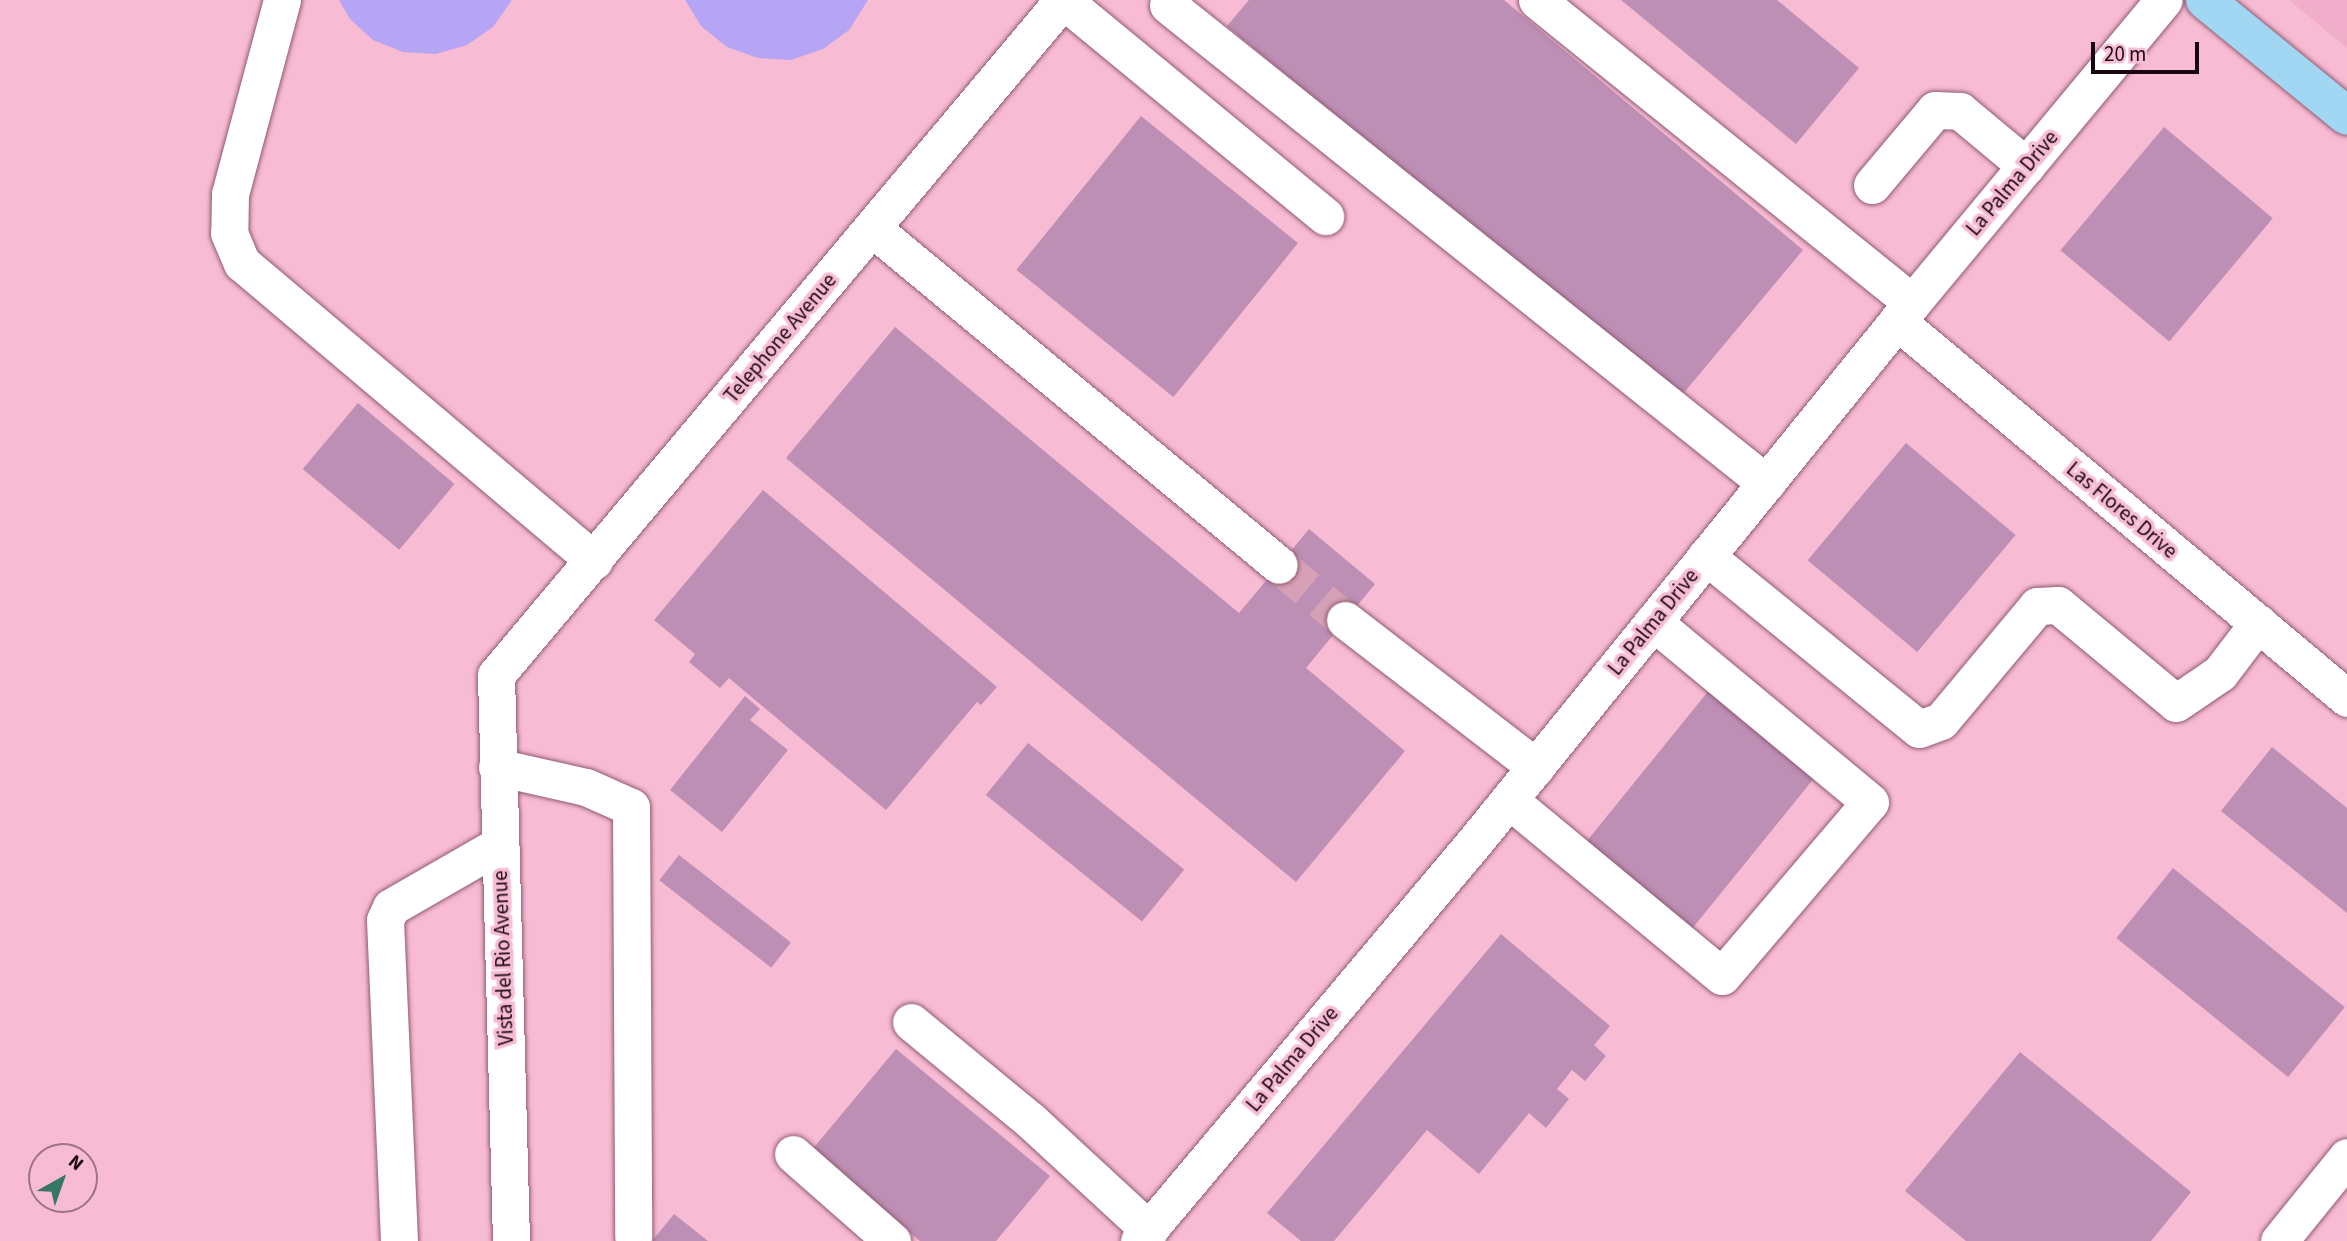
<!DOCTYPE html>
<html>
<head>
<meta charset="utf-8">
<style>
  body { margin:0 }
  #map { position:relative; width:2347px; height:1241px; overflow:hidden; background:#f7bbd3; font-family:"Source Sans 3",sans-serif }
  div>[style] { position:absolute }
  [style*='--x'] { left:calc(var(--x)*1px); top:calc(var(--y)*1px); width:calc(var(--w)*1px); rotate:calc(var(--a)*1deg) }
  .built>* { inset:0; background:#f1aeca }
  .water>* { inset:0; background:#b5a5f4 }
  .building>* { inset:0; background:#bd8fb5; transform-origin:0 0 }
  .minor-tunnel>* { height:37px; margin-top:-18.5px; transform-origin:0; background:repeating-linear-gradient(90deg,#d6a0b6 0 37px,transparent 0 55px) }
  .roads { filter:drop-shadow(0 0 2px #905b72) drop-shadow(0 0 2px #905b72) }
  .minor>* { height:37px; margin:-18.5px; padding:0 18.5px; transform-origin:18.5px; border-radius:18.5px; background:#fff }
  .major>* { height:38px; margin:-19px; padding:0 19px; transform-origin:19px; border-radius:19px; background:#a1d7f2 }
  span { translate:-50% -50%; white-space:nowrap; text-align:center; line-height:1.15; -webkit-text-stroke:7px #f7bbd3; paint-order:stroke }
  .street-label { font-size:21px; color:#19060f }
  .north { position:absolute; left:28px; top:1143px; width:70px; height:70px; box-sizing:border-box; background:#f7bbd3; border:2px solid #9e7385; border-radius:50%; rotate:40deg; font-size:19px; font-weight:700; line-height:28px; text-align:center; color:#19060f }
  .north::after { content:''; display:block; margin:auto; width:24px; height:32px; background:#377665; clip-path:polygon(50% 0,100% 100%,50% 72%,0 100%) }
  .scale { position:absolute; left:2091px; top:42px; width:108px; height:32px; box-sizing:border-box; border:4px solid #19060f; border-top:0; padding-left:9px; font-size:21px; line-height:24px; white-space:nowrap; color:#19060f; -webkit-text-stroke:5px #f7bbd3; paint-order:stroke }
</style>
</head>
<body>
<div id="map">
  <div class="built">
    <div style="clip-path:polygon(2289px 0,2347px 0,2347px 48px)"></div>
  </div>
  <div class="water">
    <div style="clip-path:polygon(339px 0,512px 0,493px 27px,467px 45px,436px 54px,403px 52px,373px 40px,350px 19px)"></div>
    <div style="clip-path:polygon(685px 0,868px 0,849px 30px,823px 49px,791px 60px,758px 58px,727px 47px,701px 26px)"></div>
  </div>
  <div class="building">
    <div style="clip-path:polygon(1249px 0,1504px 0,1803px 250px,1677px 401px,1227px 26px)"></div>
    <div style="clip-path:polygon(1621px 0,1777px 0,1859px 68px,1796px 144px)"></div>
    <div style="left:1141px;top:116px;width:202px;height:198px;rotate:39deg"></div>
    <div style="left:2164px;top:127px;width:142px;height:161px;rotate:40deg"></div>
    <div style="clip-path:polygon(895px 327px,1239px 613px,1309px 529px,1375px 584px,1306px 668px,1405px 751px,1296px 882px,786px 458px)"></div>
    <div style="left:358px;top:403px;width:126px;height:86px;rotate:40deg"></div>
    <div style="left:1906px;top:443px;width:143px;height:153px;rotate:40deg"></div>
    <div style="clip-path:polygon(763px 490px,997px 687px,981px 705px,977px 702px,886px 810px,729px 678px,720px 688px,689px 662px,695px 654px,654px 620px)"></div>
    <div style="left:1710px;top:689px;width:137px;height:198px;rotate:39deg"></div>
    <div style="clip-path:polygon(745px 696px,760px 709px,750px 720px,788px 750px,722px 832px,670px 790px)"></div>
    <div style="left:1028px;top:743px;width:201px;height:67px;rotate:39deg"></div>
    <div style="clip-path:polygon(2272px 747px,2347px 808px,2347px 913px,2221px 811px)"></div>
    <div style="left:679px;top:855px;width:142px;height:32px;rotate:38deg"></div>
    <div style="left:2173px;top:868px;width:221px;height:90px;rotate:39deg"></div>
    <div style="clip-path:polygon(1501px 934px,1610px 1026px,1594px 1045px,1606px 1056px,1585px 1081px,1572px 1070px,1557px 1089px,1569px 1099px,1546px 1128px,1529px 1113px,1479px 1174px,1427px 1130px,1334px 1241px,1301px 1241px,1267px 1213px)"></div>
    <div style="clip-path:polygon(896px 1049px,1050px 1176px,996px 1241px,920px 1241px,811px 1151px)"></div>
    <div style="clip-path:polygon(2020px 1052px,2191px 1192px,2151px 1241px,1966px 1241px,1905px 1191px)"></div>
    <div style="clip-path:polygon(674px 1214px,708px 1241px,652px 1241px)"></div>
  </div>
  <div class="minor-tunnel">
    <div style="--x:1279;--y:565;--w:86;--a:39.8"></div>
  </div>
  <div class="roads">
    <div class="minor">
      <div style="--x:282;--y:0;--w:201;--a:105"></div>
      <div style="--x:230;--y:194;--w:39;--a:91"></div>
      <div style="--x:229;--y:233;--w:33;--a:67"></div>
      <div style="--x:242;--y:263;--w:461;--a:40.2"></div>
      <div style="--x:1063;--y:0;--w:340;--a:39.5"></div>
      <div style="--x:1537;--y:0;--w:482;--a:38.9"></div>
      <div style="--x:1168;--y:5;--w:766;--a:38.64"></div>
      <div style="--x:1872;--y:185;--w:98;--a:-50"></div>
      <div style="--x:1935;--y:110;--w:25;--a:2"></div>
      <div style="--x:1960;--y:111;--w:86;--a:39.8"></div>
      <div style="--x:872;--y:228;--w:528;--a:39.63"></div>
      <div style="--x:1897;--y:321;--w:587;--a:39.96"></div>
      <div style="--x:1706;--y:556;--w:274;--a:39.1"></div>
      <div style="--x:1919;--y:729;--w:23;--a:-20"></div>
      <div style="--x:1941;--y:721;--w:150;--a:-50.1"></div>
      <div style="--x:2037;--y:606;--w:21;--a:-3"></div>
      <div style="--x:2058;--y:605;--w:153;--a:39.7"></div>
      <div style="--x:2176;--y:703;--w:53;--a:-34.3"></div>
      <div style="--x:2220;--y:673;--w:63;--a:-52.8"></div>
      <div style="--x:1345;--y:620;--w:241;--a:37.6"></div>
      <div style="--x:497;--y:767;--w:91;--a:12.7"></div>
      <div style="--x:586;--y:787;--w:49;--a:24"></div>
      <div style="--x:631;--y:807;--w:430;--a:89.7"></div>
      <div style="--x:1509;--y:800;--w:276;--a:39.6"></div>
      <div style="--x:1722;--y:976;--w:228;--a:-49.6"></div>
      <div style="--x:1870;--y:802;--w:282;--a:-140.3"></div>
      <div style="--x:911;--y:1022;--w:156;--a:39.5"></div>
      <div style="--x:1031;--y:1121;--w:161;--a:42.7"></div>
      <div style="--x:793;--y:1154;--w:132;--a:41.3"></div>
      <div style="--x:399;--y:1241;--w:321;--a:-92.5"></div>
      <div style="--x:385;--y:920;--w:14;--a:-65"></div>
      <div style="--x:391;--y:907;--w:125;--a:-29.9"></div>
      <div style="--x:511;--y:1241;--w:566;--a:-91.52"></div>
      <div style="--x:496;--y:675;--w:882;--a:-49.97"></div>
      <div style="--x:1139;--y:1241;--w:525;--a:-49.94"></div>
      <div style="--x:1477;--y:839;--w:690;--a:-50.94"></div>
      <div style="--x:1912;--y:303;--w:394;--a:-50.3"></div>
      <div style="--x:2279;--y:1241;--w:108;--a:-51"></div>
    </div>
    <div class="major">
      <div style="--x:2205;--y:0;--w:183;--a:39.2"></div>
    </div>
  </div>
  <div class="street-label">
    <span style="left:2012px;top:183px;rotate:-50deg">La Palma Drive</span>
    <span style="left:780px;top:338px;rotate:-50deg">Telephone Avenue</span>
    <span style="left:2122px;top:510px;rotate:40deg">Las Flores Drive</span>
    <span style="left:1653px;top:622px;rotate:-51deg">La Palma Drive</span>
    <span style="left:503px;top:958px;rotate:-92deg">Vista del Rio Avenue</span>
    <span style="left:1292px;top:1059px;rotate:-50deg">La Palma Drive</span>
  </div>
  <div class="north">N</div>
  <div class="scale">20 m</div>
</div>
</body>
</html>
